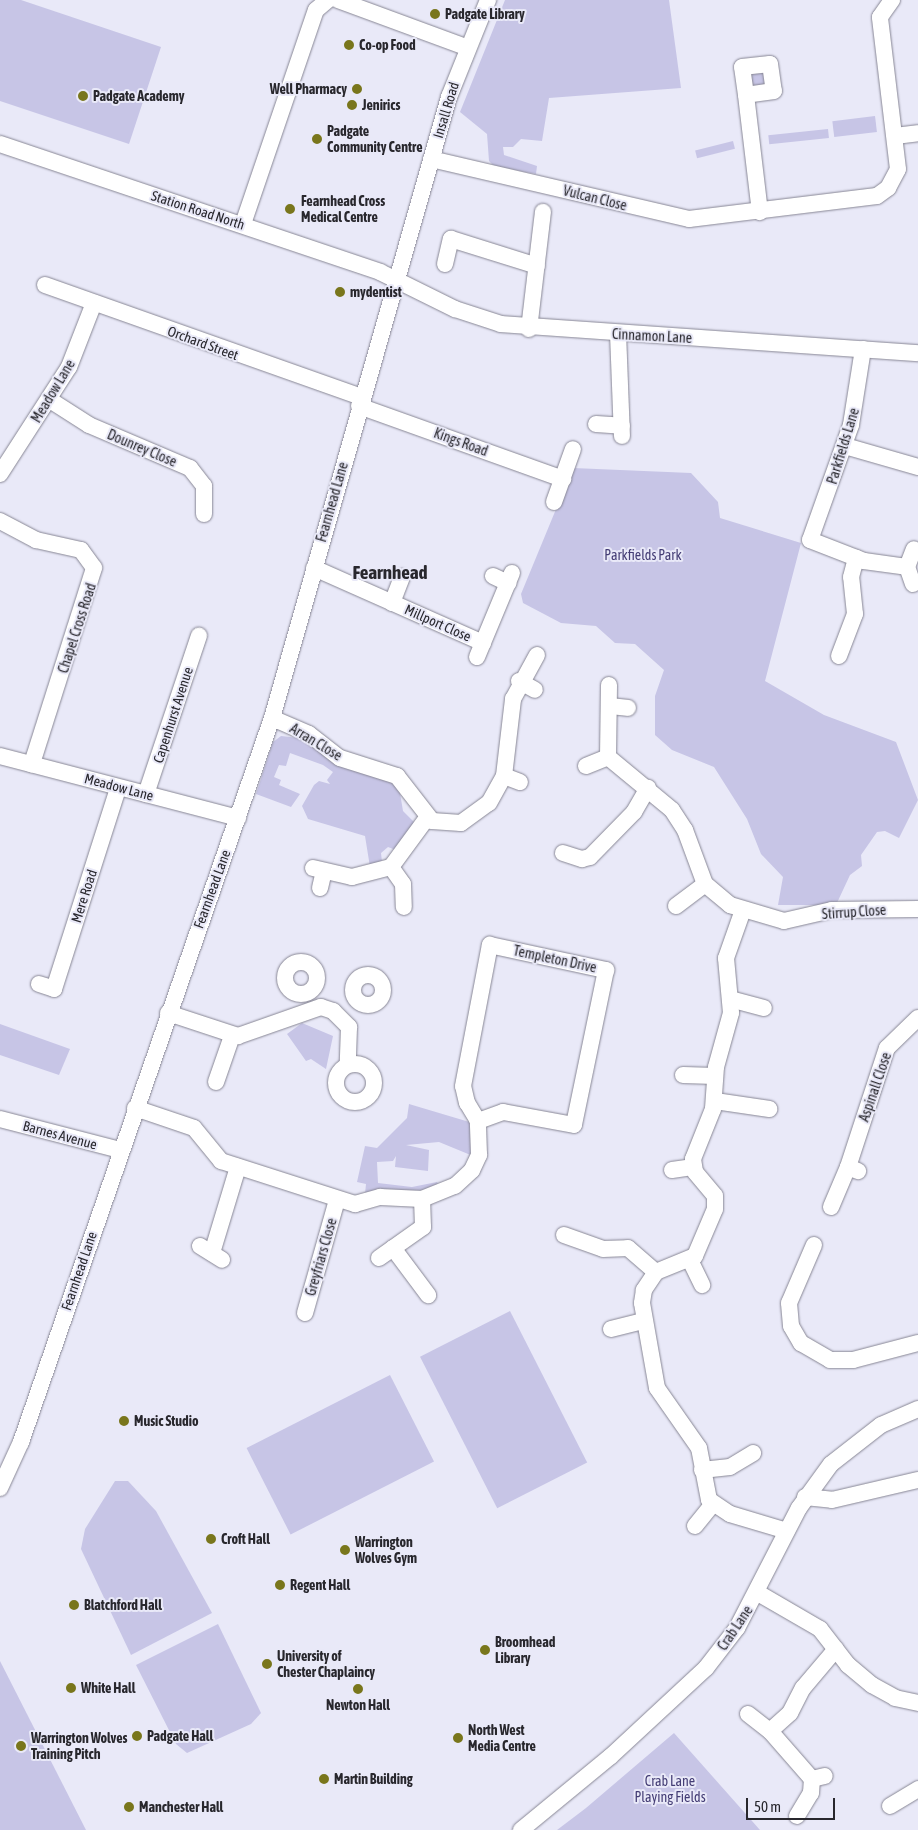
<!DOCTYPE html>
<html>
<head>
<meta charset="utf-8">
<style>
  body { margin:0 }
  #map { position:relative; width:918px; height:1830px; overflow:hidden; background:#e9e9f8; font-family:"Asap Condensed",sans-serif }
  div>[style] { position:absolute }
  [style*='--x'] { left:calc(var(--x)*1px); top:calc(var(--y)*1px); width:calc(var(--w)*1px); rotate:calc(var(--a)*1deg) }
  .green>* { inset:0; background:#c7c5e6; transform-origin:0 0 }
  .round { border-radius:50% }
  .roads { filter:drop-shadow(0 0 1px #878694) drop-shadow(0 0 1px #878694) }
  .minor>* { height:16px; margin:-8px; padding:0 8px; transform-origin:8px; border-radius:8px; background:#fff }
  .minor>.ring { margin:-8px; padding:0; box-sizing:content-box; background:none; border:16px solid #fff; border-radius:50% }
  .dots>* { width:14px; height:14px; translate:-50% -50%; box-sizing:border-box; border:2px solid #e9e9f8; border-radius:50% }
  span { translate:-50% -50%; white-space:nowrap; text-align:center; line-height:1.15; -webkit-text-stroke:4px #e9e9f8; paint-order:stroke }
  .poi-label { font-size:14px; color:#28272d; font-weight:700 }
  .left { translate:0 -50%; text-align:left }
  .right { translate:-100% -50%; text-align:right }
  .street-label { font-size:14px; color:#28272d }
  .park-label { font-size:14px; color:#443d75 }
  .district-label { font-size:19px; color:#28272d; font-weight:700 }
  .scale { position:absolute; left:746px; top:1798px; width:89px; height:22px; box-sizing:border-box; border:2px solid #28272d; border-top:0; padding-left:6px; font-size:15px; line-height:18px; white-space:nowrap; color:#28272d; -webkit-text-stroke:4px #e9e9f8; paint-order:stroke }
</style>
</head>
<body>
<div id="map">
  <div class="green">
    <div style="clip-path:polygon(0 0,21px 0,161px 47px,129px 144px,0 101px)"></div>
    <div style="clip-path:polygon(505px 0,669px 0,681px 88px,549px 98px,542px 141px,521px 139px,513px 147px,503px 147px,504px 155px,537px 166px,536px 174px,494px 166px,489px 161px,487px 134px,460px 112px)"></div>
    <div class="round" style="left:750px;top:71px;width:16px;height:16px"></div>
    <div style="left:875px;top:116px;width:16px;height:43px;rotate:83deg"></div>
    <div style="left:828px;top:129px;width:9px;height:60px;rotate:84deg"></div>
    <div style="left:733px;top:141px;width:8px;height:39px;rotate:76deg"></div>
    <div style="clip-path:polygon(573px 468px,691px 473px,718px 502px,720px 518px,801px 543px,765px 681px,824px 715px,896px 742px,918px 800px,899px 838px,885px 831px,877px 832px,861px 855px,862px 866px,850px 875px,836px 905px,778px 905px,783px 877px,761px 854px,747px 819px,714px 767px,672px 750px,655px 735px,655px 696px,664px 670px,635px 644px,615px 643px,596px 626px,561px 623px,523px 603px,521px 594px)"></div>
    <div style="clip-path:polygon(281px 736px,307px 739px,386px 775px,399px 787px,403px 811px,416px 824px,396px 850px,388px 847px,381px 853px,382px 862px,370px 867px,365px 836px,308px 819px,302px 806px,314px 785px,319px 781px,330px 784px,327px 780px,333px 772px,323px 765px,290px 753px,286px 766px,279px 765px,274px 777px,281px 780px,279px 785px,300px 794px,291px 807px,256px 794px,273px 742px)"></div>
    <div style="clip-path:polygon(302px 1023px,333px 1036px,326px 1069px,311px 1059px,306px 1061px,287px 1034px)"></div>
    <div style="clip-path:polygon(0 1024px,70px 1049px,59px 1075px,0 1055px)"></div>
    <div style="clip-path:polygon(409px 1104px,476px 1124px,473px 1156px,439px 1142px,406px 1145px,429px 1150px,428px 1171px,395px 1167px,396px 1156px,393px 1161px,377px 1162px,378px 1183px,412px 1187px,437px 1182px,440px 1189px,365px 1194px,366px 1184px,357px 1182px,365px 1146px,377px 1148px,407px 1118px)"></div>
    <div style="left:510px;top:1311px;width:170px;height:101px;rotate:63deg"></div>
    <div style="left:390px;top:1375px;width:97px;height:161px;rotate:63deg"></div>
    <div style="clip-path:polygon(115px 1481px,128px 1481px,156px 1511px,212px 1613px,131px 1655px,81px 1549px,85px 1529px)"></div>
    <div style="clip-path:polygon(218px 1624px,261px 1713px,251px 1724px,187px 1753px,176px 1744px,136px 1665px)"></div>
    <div style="clip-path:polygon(0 1661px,86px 1830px,0 1830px)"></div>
    <div style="clip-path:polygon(674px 1733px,760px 1830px,557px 1830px,586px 1808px)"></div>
  </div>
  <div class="roads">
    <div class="minor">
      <div style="--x:338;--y:0;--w:136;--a:20.2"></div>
      <div style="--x:770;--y:64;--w:27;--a:82"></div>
      <div style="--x:774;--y:91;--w:28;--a:172"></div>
      <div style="--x:746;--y:95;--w:28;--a:-98"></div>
      <div style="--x:742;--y:67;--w:28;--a:-6"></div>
      <div style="--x:746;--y:95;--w:118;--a:83.2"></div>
      <div style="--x:895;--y:136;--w:23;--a:-7"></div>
      <div style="--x:0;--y:144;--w:401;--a:18.6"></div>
      <div style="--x:380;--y:272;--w:84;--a:26.3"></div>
      <div style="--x:455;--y:309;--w:48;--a:18.1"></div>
      <div style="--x:501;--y:324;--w:418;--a:4"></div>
      <div style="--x:431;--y:159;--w:265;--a:13.1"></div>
      <div style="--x:689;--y:219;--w:189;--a:-7"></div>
      <div style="--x:877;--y:196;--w:14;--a:-36"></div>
      <div style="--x:888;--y:188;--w:21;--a:-62"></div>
      <div style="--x:898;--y:169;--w:153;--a:-96.8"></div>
      <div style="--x:880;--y:17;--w:21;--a:-55"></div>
      <div style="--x:243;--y:224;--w:226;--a:-71.2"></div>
      <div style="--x:316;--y:10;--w:16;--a:-40"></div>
      <div style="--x:445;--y:264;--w:26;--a:-77"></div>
      <div style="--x:451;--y:239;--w:90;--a:17.4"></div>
      <div style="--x:45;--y:285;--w:336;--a:19.5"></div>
      <div style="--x:529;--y:329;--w:118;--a:-83.2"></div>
      <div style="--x:618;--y:333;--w:103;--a:87.8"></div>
      <div style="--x:863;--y:349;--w:77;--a:99"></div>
      <div style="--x:851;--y:425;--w:122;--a:109.6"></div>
      <div style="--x:810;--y:540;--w:58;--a:21.3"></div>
      <div style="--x:864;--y:561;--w:43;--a:7.9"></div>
      <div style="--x:50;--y:400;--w:46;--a:32.7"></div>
      <div style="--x:89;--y:425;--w:110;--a:23.1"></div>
      <div style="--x:190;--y:468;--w:23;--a:52"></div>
      <div style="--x:204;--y:486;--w:28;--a:90"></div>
      <div style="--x:359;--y:406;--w:217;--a:19.7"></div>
      <div style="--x:596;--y:424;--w:26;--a:4"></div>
      <div style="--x:845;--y:446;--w:76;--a:16"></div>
      <div style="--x:0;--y:474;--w:127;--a:-57.2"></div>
      <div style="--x:69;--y:367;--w:69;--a:-68.7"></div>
      <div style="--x:554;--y:502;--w:56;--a:-70.3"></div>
      <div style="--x:0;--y:521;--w:41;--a:27.8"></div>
      <div style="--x:36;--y:540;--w:46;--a:12.5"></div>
      <div style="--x:81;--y:550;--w:22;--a:54"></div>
      <div style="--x:94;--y:568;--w:206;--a:107.6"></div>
      <div style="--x:314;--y:568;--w:185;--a:23.9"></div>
      <div style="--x:493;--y:576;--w:17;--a:25"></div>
      <div style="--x:913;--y:584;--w:18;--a:-109"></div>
      <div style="--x:907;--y:567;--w:19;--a:-69"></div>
      <div style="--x:392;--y:603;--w:28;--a:-69"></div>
      <div style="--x:839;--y:656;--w:45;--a:-69.1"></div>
      <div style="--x:855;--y:614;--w:37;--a:-96"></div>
      <div style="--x:851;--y:577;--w:20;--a:-75"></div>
      <div style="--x:477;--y:657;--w:91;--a:-67.4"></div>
      <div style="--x:519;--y:681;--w:18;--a:29"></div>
      <div style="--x:610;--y:706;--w:18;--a:6"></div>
      <div style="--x:272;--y:718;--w:40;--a:23.4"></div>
      <div style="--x:309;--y:734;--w:39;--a:38"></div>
      <div style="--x:340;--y:758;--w:60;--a:17.5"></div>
      <div style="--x:397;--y:776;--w:57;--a:52.1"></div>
      <div style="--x:432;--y:821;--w:29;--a:4"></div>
      <div style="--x:461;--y:823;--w:34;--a:-36"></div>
      <div style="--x:489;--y:803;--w:31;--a:-61"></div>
      <div style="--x:504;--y:776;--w:78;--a:-83.3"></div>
      <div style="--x:513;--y:699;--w:50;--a:-61.4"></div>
      <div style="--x:0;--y:756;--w:246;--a:14.6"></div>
      <div style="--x:608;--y:757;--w:72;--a:-89.2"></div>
      <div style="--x:586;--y:766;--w:24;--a:-22"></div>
      <div style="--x:608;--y:757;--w:83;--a:39.6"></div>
      <div style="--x:672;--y:810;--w:24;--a:57"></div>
      <div style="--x:685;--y:830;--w:58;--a:69.7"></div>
      <div style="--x:705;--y:884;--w:33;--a:40"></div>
      <div style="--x:730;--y:905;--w:56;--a:16.5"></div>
      <div style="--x:784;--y:921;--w:49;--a:-12.9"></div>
      <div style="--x:832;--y:910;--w:86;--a:-0.7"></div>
      <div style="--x:504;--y:776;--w:17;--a:21"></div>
      <div style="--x:146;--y:794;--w:167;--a:-71.5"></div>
      <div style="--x:563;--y:853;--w:20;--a:18"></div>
      <div style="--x:582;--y:859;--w:8;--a:-14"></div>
      <div style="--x:590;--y:857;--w:63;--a:-45.6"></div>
      <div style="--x:634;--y:812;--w:28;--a:-60"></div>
      <div style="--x:391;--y:867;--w:21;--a:55"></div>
      <div style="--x:403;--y:884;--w:23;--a:88"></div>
      <div style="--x:313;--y:868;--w:40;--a:13"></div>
      <div style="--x:352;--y:877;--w:40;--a:-14.4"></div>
      <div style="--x:391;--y:867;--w:61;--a:-53.7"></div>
      <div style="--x:320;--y:888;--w:17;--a:-77"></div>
      <div style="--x:676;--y:906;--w:36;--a:-37"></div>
      <div style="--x:743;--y:910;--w:51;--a:109.5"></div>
      <div style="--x:726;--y:958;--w:55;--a:84.8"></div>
      <div style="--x:731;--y:1013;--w:56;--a:105.5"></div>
      <div style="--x:716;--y:1067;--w:42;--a:94.1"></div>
      <div style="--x:713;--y:1109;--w:54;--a:111.8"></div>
      <div style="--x:693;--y:1159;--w:13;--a:81"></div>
      <div style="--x:695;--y:1172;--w:31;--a:50"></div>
      <div style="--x:715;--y:1196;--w:13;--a:90"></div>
      <div style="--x:715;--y:1209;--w:51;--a:113.1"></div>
      <div style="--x:695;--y:1256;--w:42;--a:157.7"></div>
      <div style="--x:656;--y:1272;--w:22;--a:124"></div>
      <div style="--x:644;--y:1290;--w:13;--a:99"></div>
      <div style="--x:642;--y:1303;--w:86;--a:80"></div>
      <div style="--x:657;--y:1388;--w:73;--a:55"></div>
      <div style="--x:699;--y:1448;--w:53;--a:79.1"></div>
      <div style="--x:709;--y:1500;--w:25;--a:34"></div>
      <div style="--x:730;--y:1514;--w:59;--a:16.6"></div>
      <div style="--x:490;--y:945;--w:119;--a:12.2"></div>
      <div style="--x:606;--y:970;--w:158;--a:101.7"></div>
      <div style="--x:574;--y:1125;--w:72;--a:-169.6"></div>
      <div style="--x:503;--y:1112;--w:27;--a:160"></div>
      <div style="--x:478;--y:1121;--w:21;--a:-121"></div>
      <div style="--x:467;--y:1103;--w:17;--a:-103"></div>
      <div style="--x:463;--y:1086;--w:144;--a:-79.2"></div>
      <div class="ring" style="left:285px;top:962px;width:16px;height:16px"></div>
      <div class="ring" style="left:353px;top:975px;width:14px;height:14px"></div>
      <div style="--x:39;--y:984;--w:16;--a:18"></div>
      <div style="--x:54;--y:989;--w:211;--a:-72.3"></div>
      <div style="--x:730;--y:999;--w:35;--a:15"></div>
      <div style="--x:168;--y:1013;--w:74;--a:18.2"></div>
      <div style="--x:238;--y:1036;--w:88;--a:-19.3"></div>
      <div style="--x:321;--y:1007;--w:13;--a:18"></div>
      <div style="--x:333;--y:1011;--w:23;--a:45"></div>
      <div style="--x:349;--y:1027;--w:36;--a:92"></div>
      <div class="ring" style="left:336px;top:1064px;width:22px;height:22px"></div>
      <div style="--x:683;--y:1075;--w:32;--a:2"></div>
      <div style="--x:216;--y:1082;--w:49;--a:-70.8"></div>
      <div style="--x:715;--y:1101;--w:55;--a:8.4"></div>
      <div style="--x:135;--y:1108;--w:62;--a:18.7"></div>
      <div style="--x:194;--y:1128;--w:43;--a:50.7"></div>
      <div style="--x:221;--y:1161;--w:141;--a:17.8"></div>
      <div style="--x:355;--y:1204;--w:26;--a:-16"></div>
      <div style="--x:380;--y:1197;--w:42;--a:2.7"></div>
      <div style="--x:422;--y:1199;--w:35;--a:-22"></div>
      <div style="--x:455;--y:1186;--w:23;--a:-43"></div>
      <div style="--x:472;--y:1170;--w:17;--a:-65"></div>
      <div style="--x:479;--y:1155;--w:34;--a:-92"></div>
      <div style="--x:0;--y:1119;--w:124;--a:14.5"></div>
      <div style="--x:848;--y:1167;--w:125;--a:-71.9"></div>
      <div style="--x:887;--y:1048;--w:43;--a:-44.1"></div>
      <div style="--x:672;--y:1170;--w:22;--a:-8"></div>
      <div style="--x:831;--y:1207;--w:43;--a:-67"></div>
      <div style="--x:848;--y:1167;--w:11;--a:22"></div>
      <div style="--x:564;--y:1235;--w:41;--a:19.7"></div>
      <div style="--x:603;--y:1249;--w:25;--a:-2"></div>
      <div style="--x:628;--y:1248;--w:37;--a:41"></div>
      <div style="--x:814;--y:1245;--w:63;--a:113.3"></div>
      <div style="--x:789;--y:1303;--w:23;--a:85"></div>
      <div style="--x:791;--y:1326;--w:20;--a:60"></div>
      <div style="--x:801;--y:1343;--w:34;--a:30"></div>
      <div style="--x:830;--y:1360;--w:23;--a:0"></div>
      <div style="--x:853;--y:1360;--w:67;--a:-14.7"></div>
      <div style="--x:200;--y:1246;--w:26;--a:32"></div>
      <div style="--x:393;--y:1248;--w:59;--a:53.3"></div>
      <div style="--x:212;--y:1253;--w:90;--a:-73.2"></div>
      <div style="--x:379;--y:1258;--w:54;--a:-35.2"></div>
      <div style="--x:423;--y:1227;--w:28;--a:-92"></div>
      <div style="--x:690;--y:1260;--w:28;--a:64"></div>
      <div style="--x:305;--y:1313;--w:117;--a:-74.2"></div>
      <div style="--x:611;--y:1329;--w:34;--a:-14"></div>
      <div style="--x:702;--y:1470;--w:28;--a:-6"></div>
      <div style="--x:730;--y:1467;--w:27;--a:-31"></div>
      <div style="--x:0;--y:1488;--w:51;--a:-65.5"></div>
      <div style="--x:21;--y:1442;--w:766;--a:-70.88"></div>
      <div style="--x:272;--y:718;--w:646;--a:-74.09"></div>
      <div style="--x:449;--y:97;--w:105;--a:-68.1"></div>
      <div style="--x:805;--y:1497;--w:27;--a:6"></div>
      <div style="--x:832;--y:1500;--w:88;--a:-13.1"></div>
      <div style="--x:695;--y:1526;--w:28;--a:-51"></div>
      <div style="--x:758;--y:1593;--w:72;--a:30.1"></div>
      <div style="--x:820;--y:1629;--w:46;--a:52.1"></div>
      <div style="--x:848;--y:1665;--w:31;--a:40"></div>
      <div style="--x:872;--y:1685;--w:26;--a:29"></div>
      <div style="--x:895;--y:1698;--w:24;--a:12"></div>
      <div style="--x:748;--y:1714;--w:28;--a:38"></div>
      <div style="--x:770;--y:1731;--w:64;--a:48.8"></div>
      <div style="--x:770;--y:1731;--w:27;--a:-42"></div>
      <div style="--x:790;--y:1713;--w:28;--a:-63"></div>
      <div style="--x:803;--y:1688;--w:51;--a:-49.8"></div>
      <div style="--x:890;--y:1806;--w:33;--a:-31"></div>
      <div style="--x:797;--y:1816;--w:27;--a:-59"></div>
      <div style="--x:811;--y:1793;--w:14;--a:-86"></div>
      <div style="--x:812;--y:1779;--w:13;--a:-13"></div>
      <div style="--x:521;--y:1830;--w:115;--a:-39.4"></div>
      <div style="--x:610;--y:1757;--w:131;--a:-42.8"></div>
      <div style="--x:706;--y:1668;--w:51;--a:-52.2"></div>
      <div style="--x:737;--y:1628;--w:135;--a:-62.7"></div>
      <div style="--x:799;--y:1508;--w:54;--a:-54"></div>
      <div style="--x:831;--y:1464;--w:63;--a:-38"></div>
      <div style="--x:881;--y:1425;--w:40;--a:-23.4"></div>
    </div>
  </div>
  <div class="dots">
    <div style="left:435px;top:14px;background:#79761c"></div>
    <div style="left:349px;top:45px;background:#79761c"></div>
    <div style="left:357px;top:89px;background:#79761c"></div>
    <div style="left:83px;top:96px;background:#79761c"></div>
    <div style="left:352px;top:105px;background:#79761c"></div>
    <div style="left:317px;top:139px;background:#79761c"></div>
    <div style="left:290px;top:209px;background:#79761c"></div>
    <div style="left:340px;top:292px;background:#79761c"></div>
    <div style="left:124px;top:1421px;background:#79761c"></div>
    <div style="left:211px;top:1539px;background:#79761c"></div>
    <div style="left:345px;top:1550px;background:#79761c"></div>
    <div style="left:280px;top:1585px;background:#79761c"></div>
    <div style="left:74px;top:1605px;background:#79761c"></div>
    <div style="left:485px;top:1650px;background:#79761c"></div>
    <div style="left:267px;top:1664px;background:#79761c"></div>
    <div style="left:71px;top:1688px;background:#79761c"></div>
    <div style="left:358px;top:1689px;background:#79761c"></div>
    <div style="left:137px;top:1736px;background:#79761c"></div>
    <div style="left:458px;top:1738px;background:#79761c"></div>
    <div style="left:21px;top:1746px;background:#79761c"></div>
    <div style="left:324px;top:1779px;background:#79761c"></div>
    <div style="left:129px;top:1807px;background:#79761c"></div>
  </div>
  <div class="poi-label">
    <span class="left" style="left:445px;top:14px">Padgate Library</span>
    <span class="left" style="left:359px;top:45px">Co-op Food</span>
    <span class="right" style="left:347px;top:89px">Well Pharmacy</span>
    <span class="left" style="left:93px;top:96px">Padgate Academy</span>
    <span class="left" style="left:362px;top:105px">Jenirics</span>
    <span class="left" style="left:327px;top:139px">Padgate<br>Community Centre</span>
    <span class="left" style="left:301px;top:209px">Fearnhead Cross<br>Medical Centre</span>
    <span class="left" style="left:350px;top:292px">mydentist</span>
    <span class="left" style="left:134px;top:1421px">Music Studio</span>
    <span class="left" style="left:221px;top:1539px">Croft Hall</span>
    <span class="left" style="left:355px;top:1550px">Warrington<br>Wolves Gym</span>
    <span class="left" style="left:290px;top:1585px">Regent Hall</span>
    <span class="left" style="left:84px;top:1605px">Blatchford Hall</span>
    <span class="left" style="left:495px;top:1650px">Broomhead<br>Library</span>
    <span class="left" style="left:277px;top:1664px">University of<br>Chester Chaplaincy</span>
    <span class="left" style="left:81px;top:1688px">White Hall</span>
    <span style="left:358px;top:1705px">Newton Hall</span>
    <span class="left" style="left:468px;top:1738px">North West<br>Media Centre</span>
    <span class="left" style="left:147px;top:1736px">Padgate Hall</span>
    <span class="left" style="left:31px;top:1746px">Warrington Wolves<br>Training Pitch</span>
    <span class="left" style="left:334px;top:1779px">Martin Building</span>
    <span class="left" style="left:139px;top:1807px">Manchester Hall</span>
  </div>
  <div class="street-label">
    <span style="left:446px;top:110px;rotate:-73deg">Insall Road</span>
    <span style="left:595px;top:198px;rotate:14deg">Vulcan Close</span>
    <span style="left:198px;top:210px;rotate:18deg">Station Road North</span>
    <span style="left:652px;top:336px;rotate:3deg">Cinnamon Lane</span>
    <span style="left:203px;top:343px;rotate:20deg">Orchard Street</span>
    <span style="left:53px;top:391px;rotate:-59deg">Meadow Lane</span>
    <span style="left:461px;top:442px;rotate:20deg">Kings Road</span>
    <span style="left:843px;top:446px;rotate:-73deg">Parkfields Lane</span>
    <span style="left:142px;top:448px;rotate:23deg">Dounrey Close</span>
    <span style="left:332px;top:502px;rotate:-74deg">Fearnhead Lane</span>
    <span style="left:438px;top:623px;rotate:24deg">Millport Close</span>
    <span style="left:77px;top:628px;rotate:-72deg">Chapel Cross Road</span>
    <span style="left:173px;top:715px;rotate:-72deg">Capenhurst Avenue</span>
    <span style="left:316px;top:742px;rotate:31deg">Arran Close</span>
    <span style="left:119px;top:787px;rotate:15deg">Meadow Lane</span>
    <span style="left:212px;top:889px;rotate:-70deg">Fearnhead Lane</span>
    <span style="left:84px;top:896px;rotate:-72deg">Mere Road</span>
    <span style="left:854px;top:912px;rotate:-4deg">Stirrup Close</span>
    <span style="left:555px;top:959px;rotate:12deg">Templeton Drive</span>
    <span style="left:875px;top:1087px;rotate:-71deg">Aspinall Close</span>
    <span style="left:60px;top:1135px;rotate:15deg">Barnes Avenue</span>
    <span style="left:321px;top:1257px;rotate:-74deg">Greyfriars Close</span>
    <span style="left:79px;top:1271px;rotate:-71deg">Fearnhead Lane</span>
    <span style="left:735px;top:1628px;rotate:-56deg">Crab Lane</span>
  </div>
  <div class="park-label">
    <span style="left:643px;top:555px">Parkfields Park</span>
    <span style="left:670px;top:1789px">Crab Lane<br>Playing Fields</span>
  </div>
  <div class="district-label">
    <span style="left:390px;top:573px">Fearnhead</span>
  </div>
  <div class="scale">50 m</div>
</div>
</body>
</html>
